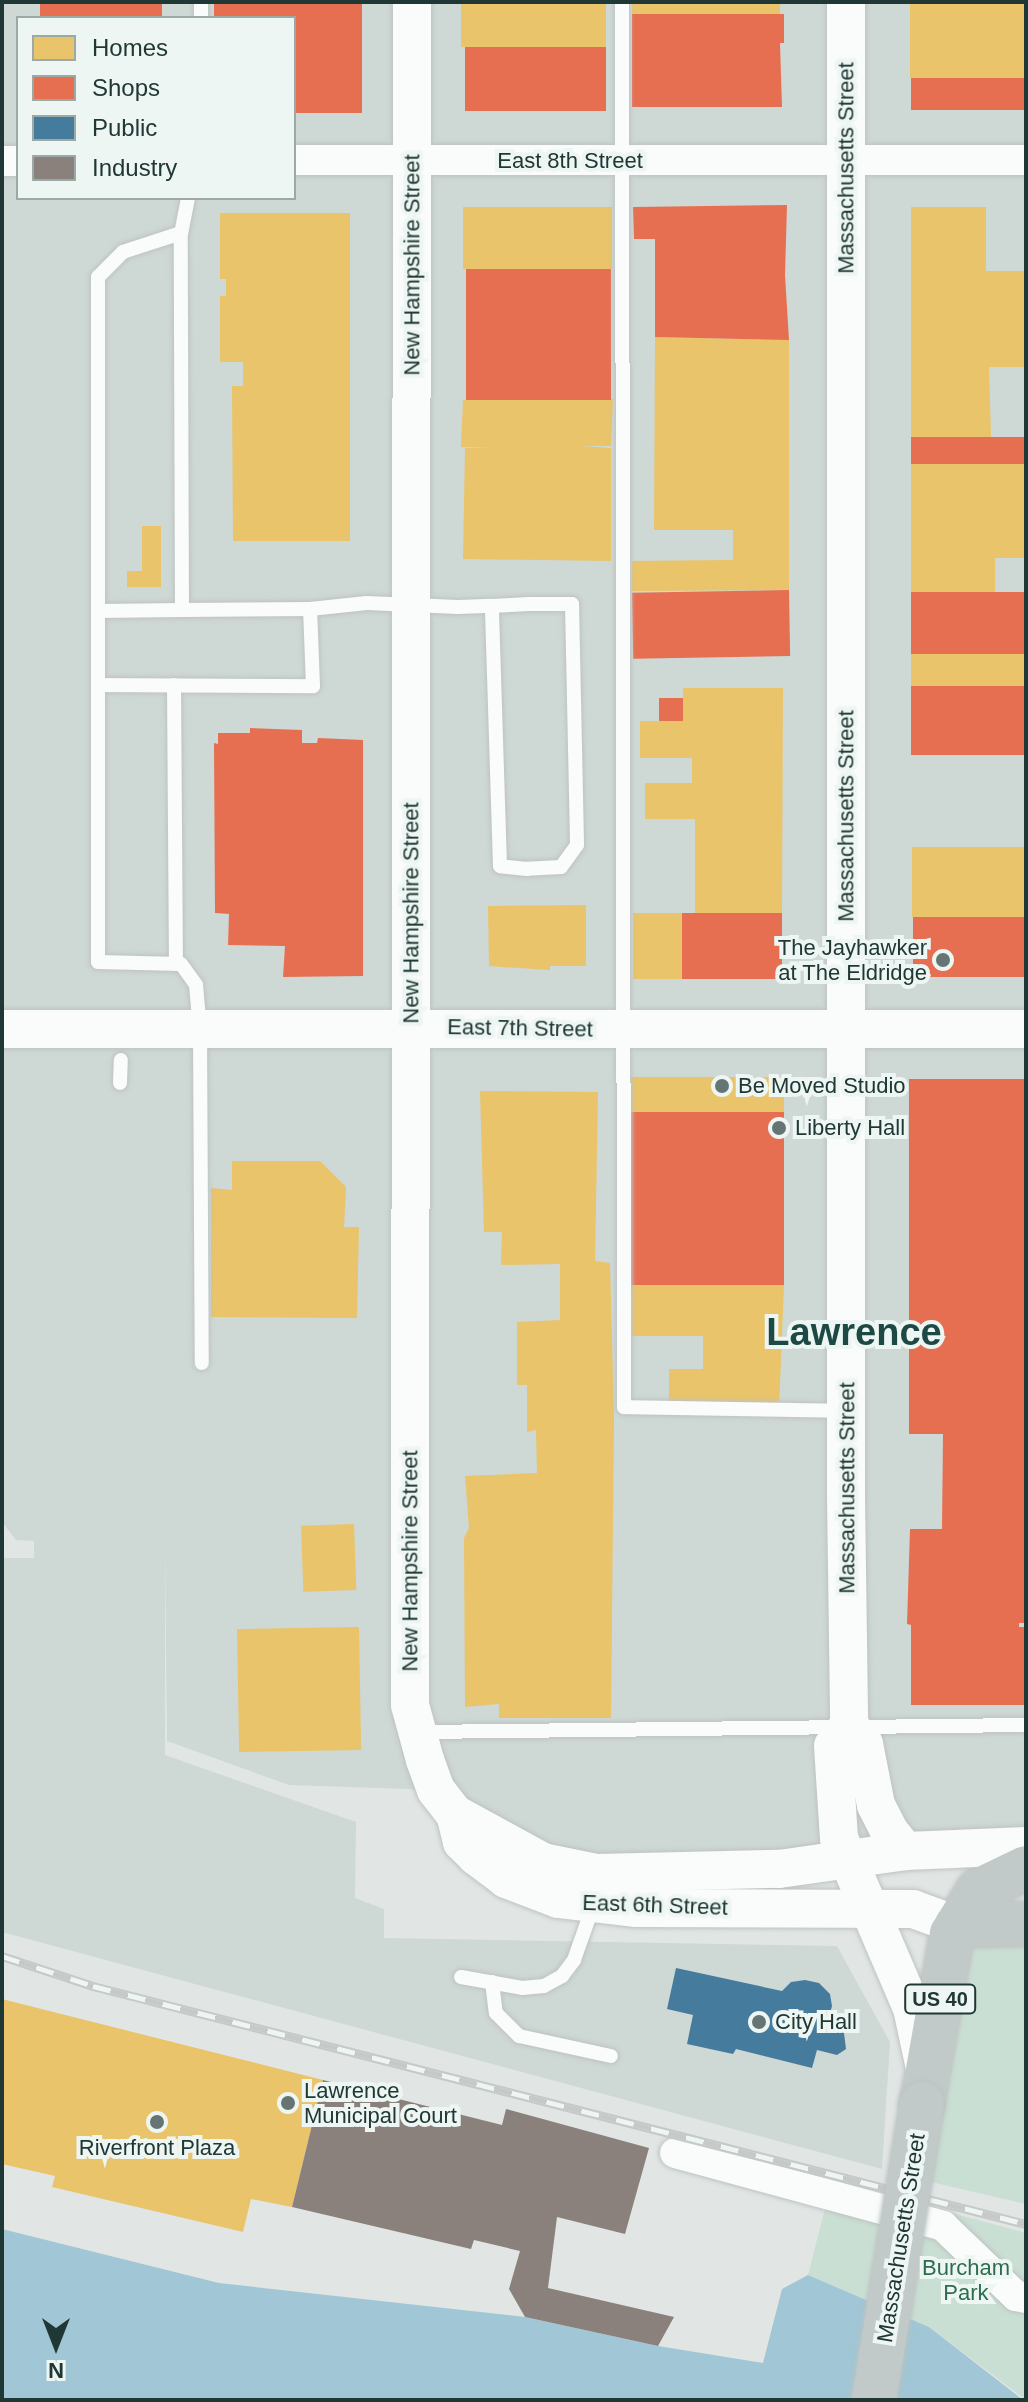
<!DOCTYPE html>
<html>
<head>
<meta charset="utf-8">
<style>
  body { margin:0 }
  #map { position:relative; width:1028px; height:2402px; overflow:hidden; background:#e1e6e5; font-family:Helvetica,sans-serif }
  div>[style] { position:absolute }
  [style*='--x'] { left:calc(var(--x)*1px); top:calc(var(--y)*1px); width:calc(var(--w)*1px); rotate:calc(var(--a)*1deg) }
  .built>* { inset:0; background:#ced8d5 }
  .green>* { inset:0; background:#cadfd3 }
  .water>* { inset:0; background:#a1c6d5 }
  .homes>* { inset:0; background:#e9c46a; transform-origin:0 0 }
  .shops>* { inset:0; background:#e76f51; transform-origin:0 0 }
  .public>* { inset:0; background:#457b9d }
  .industry>* { inset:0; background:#8a817c }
  .roads { filter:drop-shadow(0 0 2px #bec3c2) drop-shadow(0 0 2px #bec3c2) }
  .service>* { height:14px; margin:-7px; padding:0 7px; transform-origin:7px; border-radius:7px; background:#fafbfb }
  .minor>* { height:30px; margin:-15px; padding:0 15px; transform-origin:15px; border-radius:15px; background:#fafbfb }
  .tertiary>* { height:38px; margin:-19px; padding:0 19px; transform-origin:19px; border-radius:19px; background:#fafbfb }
  .trunk>* { height:44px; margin:-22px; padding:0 22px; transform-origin:22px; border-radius:22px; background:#c2cac9 }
  .rail>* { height:9px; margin-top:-4.5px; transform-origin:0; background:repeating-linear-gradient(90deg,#eef6f3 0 18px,#c5c9c8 0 36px); box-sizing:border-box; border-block:2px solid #c5c9c8 }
  .bridges { filter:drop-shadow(0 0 2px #bbc3c2) drop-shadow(0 0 2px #bbc3c2) }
  .trunk-bridge>* { height:44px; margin:-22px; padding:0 22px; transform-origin:22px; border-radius:22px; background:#c2cac9 }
  .dots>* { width:22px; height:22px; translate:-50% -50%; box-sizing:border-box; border:4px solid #eef6f3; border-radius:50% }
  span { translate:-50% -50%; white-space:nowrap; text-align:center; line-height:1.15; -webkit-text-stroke:8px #eef6f3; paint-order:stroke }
  .shield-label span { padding:2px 6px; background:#eef6f3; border:2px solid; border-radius:6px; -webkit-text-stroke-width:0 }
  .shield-label { font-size:20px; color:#203835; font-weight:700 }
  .street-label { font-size:22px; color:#203835 }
  .poi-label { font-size:22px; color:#203835 }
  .right { translate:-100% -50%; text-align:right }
  .left { translate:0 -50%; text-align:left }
  .park-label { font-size:22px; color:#2c6d4e }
  .town-label { font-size:38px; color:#1d4945; font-weight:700 }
  .frame { position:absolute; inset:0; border:4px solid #203835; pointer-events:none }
  .legend { position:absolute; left:16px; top:16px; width:280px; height:184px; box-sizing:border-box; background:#eef6f3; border:2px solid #9caaa7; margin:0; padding:10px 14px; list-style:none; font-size:24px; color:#203835 }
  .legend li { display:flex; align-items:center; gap:16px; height:40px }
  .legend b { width:40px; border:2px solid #9caaa7 }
  .north { position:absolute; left:16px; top:2306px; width:80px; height:80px; -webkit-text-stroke:6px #eef6f3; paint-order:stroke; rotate:180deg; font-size:22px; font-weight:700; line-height:32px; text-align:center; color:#203835 }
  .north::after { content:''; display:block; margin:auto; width:28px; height:36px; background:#203835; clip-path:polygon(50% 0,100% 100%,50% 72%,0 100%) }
</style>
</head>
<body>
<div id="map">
  <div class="built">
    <div style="clip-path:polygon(evenodd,2px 2px,1026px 2px,1026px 1846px,596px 1873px,436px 1790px,289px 1785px,167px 1741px,165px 1545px,165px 1755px,356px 1822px,355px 1898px,384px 1909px,384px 1938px,837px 1946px,890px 2042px,882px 2169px,2px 1932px,2px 1558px,34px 1558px,34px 1541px,16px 1540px,2px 1522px,2px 2px,18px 18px,294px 18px,294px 198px,18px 198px,18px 18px)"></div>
  </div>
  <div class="green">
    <div style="clip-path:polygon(1026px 1942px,1026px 2204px,931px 2182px,971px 1944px)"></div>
    <div style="clip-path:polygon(832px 2181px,1026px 2233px,1026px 2400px,929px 2327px,808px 2275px)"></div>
  </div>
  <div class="water">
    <div style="clip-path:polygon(2px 2229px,219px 2283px,525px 2317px,658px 2346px,763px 2363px,782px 2289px,808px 2275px,929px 2327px,1023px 2400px,2px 2400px)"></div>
  </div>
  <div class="homes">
    <div style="left:461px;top:2px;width:145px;height:45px"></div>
    <div style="left:632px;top:2px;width:148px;height:12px"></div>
    <div style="left:910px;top:2px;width:116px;height:76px"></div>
    <div style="left:463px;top:207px;width:149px;height:62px"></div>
    <div style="clip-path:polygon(911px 207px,986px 207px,986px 271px,1026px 271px,1026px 367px,989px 367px,991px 437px,911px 437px)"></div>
    <div style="clip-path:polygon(220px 213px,350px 213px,350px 541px,233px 541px,232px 386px,243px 386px,243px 362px,220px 362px,220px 296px,226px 296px,226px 279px,220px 279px)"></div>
    <div style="clip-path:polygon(655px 337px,789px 340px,789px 590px,632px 591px,632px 561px,733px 560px,733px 530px,654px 530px)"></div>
    <div style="clip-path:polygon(613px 399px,611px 446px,581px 446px,611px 448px,611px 561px,463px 559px,465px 448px,494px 448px,461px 447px,463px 400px)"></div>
    <div style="clip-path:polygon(911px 464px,1026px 464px,1026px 558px,995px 558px,995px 592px,911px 592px)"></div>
    <div style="clip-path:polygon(142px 526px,161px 526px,161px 587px,127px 587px,127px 571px,142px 571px)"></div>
    <div style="left:911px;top:654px;width:115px;height:32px"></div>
    <div style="clip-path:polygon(683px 688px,783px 688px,782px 913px,695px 913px,695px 819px,645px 819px,645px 783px,692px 783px,692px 758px,640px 758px,640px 721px,683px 721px)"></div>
    <div style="left:912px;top:847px;width:114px;height:70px"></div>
    <div style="clip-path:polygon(586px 905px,586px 966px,550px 966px,550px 970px,489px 966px,488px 906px)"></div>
    <div style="left:633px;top:913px;width:49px;height:66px"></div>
    <div style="left:631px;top:1077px;width:153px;height:36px"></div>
    <div style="clip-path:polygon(480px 1091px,598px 1092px,595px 1261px,610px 1263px,614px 1418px,611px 1718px,499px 1718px,499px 1704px,465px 1707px,464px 1538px,469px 1528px,465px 1476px,537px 1473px,536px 1430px,527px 1432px,527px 1385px,517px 1385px,517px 1322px,560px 1320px,560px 1264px,501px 1265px,502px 1232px,484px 1232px)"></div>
    <div style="clip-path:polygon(232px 1161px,320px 1161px,346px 1187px,344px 1227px,359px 1227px,357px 1318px,211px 1317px,211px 1188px,232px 1190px)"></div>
    <div style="clip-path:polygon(631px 1285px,784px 1285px,779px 1409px,669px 1409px,669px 1369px,703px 1369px,703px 1336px,632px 1336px)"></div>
    <div style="left:354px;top:1524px;width:66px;height:53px;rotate:88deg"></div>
    <div style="left:359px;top:1627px;width:123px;height:122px;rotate:89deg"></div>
    <div style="clip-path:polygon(2px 1999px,323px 2080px,292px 2207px,251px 2199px,243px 2232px,52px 2187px,55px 2176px,2px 2164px)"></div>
  </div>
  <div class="shops">
    <div style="left:40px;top:2px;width:122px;height:16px"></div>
    <div style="clip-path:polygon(214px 2px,362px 2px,362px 113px,294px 113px,294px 18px,214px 18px)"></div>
    <div style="clip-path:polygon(632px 14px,784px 14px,784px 43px,780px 43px,782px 107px,632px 107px)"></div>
    <div style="left:465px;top:47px;width:141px;height:64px"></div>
    <div style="left:911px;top:78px;width:115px;height:32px"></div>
    <div style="clip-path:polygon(787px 205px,785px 275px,789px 340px,655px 337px,655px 239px,634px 239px,633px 207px)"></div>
    <div style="left:466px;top:269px;width:145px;height:131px"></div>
    <div style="left:911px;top:437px;width:115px;height:27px"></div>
    <div style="left:789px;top:590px;width:66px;height:157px;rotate:89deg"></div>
    <div style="left:911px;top:592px;width:115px;height:62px"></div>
    <div style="left:911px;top:686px;width:115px;height:69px"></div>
    <div style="left:659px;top:698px;width:24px;height:23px"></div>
    <div style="clip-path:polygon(250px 728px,302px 730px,302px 743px,317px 743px,318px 738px,363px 740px,363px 976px,283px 977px,285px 946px,228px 945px,229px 914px,215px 913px,214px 743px,218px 744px,218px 733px,250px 733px)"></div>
    <div style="left:682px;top:913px;width:100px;height:66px"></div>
    <div style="left:913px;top:917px;width:113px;height:60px"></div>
    <div style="clip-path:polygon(909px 1079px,1026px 1079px,1026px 1623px,1019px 1623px,1019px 1627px,1026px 1627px,1026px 1705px,911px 1705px,911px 1625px,907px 1624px,910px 1529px,942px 1529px,943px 1434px,909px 1434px)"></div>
    <div style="left:784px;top:1112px;width:173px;height:153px;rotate:90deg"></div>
  </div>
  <div class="public">
    <div style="clip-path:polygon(676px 1968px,782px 1991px,791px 1982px,805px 1980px,819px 1983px,830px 1994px,832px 2006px,826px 2029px,844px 2033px,846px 2049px,837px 2055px,817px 2050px,812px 2068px,736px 2049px,733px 2054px,687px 2044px,693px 2015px,667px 2009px)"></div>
  </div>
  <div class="industry">
    <div style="clip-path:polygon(323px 2080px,502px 2125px,506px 2109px,649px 2148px,625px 2234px,557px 2217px,548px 2288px,674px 2317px,658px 2346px,525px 2317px,509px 2289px,520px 2251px,474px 2240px,471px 2249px,292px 2207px)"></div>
  </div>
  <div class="roads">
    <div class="service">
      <div style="--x:622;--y:2;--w:1405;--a:89.92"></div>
      <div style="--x:624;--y:1407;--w:222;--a:1"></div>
      <div style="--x:201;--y:18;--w:16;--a:-90"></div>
      <div style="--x:188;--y:198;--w:36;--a:101"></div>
      <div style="--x:181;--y:233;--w:61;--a:161.9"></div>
      <div style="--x:123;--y:252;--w:35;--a:135"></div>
      <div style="--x:98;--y:277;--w:685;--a:90"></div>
      <div style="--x:98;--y:962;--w:83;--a:1.4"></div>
      <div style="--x:181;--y:964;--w:26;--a:54"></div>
      <div style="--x:196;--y:985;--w:45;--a:84.9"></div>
      <div style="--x:200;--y:1030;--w:333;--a:89.7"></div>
      <div style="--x:182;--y:610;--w:128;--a:-0.4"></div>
      <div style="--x:310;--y:609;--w:57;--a:-6"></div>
      <div style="--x:367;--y:603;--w:91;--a:2.5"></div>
      <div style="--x:458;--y:607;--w:34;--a:-2"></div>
      <div style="--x:492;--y:606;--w:37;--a:-3"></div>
      <div style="--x:529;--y:604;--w:43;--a:0"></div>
      <div style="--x:572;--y:604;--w:241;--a:88.8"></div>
      <div style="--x:577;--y:845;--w:27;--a:126"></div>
      <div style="--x:561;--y:867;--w:34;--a:177"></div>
      <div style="--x:527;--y:869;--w:27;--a:-174"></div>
      <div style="--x:500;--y:866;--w:260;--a:-91.8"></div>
      <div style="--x:98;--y:611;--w:84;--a:-0.7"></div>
      <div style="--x:182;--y:610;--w:377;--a:-90.2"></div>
      <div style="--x:98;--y:685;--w:215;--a:0.3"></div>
      <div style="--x:313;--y:686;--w:77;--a:-92.2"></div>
      <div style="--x:174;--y:685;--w:279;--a:89.6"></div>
      <div style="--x:120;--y:1083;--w:23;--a:-88"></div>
      <div style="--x:419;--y:1732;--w:607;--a:-0.66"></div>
      <div style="--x:461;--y:1977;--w:62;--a:10.2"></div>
      <div style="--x:522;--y:1988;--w:22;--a:-5"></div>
      <div style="--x:544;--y:1986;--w:21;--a:-29"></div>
      <div style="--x:562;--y:1976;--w:20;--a:-53"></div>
      <div style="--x:574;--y:1960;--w:57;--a:-70.6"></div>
      <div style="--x:492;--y:1982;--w:31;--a:83"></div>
      <div style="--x:496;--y:2013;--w:33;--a:45"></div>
      <div style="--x:519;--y:2036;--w:94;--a:12.3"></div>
    </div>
    <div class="minor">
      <div style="--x:294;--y:160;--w:732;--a:0"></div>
      <div style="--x:2;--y:161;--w:16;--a:0"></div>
      <div style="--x:675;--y:2153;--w:278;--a:15.2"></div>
      <div style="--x:943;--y:2226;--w:101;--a:43.8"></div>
      <div style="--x:1016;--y:2296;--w:10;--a:11"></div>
    </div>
    <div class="tertiary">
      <div style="--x:412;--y:2;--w:1703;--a:90.07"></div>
      <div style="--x:410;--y:1705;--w:57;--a:74.7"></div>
      <div style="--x:425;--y:1760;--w:32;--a:70"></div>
      <div style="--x:436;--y:1790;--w:31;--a:52"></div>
      <div style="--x:455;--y:1814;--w:100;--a:28.6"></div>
      <div style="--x:543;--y:1862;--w:54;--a:11.7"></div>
      <div style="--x:596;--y:1873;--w:183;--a:-1.3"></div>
      <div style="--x:779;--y:1869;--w:127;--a:-8.1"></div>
      <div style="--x:905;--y:1851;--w:121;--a:-2.4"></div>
      <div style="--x:846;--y:2;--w:1495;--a:90"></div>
      <div style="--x:846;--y:1497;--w:228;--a:89.2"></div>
      <div style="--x:849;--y:1725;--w:24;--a:52"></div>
      <div style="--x:864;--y:1744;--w:62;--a:78.9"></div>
      <div style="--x:876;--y:1805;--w:29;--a:63"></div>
      <div style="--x:889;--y:1831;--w:26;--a:51"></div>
      <div style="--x:2;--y:1029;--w:1024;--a:0"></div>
      <div style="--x:849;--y:1725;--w:26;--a:127"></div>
      <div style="--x:833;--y:1746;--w:92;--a:86.3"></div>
      <div style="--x:839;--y:1838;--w:185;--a:66.8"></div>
      <div style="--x:912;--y:2008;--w:61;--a:77.8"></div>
      <div style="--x:455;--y:1814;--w:29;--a:76"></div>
      <div style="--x:462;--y:1842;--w:20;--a:45"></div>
      <div style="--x:476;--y:1856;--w:38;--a:37"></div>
      <div style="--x:506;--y:1879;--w:56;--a:21"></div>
      <div style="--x:558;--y:1899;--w:79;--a:6.6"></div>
      <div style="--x:636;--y:1908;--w:277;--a:0.2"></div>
      <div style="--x:913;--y:1909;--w:47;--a:20"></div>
    </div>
    <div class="trunk">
      <div style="--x:957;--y:1925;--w:69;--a:-0.8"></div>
      <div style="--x:922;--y:2104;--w:173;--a:-80"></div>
      <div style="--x:952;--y:1934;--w:50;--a:-58.8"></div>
      <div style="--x:978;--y:1891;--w:53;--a:-25.6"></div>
    </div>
  </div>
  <div class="rail">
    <div style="--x:2;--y:1956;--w:96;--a:18.2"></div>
    <div style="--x:93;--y:1986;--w:963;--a:14.31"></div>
  </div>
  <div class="bridges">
    <div class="trunk-bridge">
      <div style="--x:874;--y:2400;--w:300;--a:-80.8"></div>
    </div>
  </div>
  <div class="dots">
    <div style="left:943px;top:960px;background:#647573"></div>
    <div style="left:722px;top:1086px;background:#647573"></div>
    <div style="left:779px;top:1128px;background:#647573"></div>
    <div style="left:759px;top:2022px;background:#647573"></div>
    <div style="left:288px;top:2103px;background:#647573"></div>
    <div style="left:157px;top:2122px;background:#647573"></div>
  </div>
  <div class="shield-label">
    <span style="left:940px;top:1999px">US 40</span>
  </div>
  <div class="street-label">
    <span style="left:570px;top:161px">East 8th Street</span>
    <span style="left:846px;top:168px;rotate:-90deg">Massachusetts Street</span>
    <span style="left:412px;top:265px;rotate:-90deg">New Hampshire Street</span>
    <span style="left:846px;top:816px;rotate:-90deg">Massachusetts Street</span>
    <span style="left:411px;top:913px;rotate:-90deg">New Hampshire Street</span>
    <span style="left:520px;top:1028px;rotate:1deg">East 7th Street</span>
    <span style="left:847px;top:1488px;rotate:-90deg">Massachusetts Street</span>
    <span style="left:410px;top:1561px;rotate:-90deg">New Hampshire Street</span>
    <span style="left:655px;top:1905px;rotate:2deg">East 6th Street</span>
    <span style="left:901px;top:2238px;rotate:-81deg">Massachusetts Street</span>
  </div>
  <div class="poi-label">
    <span class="right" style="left:927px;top:960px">The Jayhawker<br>at The Eldridge</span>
    <span class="left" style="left:738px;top:1086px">Be Moved Studio</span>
    <span class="left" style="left:795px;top:1128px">Liberty Hall</span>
    <span class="left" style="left:775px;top:2022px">City Hall</span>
    <span class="left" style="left:304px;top:2103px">Lawrence<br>Municipal Court</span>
    <span style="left:157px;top:2148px">Riverfront Plaza</span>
  </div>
  <div class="park-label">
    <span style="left:966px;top:2280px">Burcham<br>Park</span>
  </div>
  <div class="town-label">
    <span style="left:854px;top:1333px">Lawrence</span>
  </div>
  <div class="frame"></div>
  <ul class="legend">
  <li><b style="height:22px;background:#e9c46a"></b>Homes</li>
  <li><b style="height:22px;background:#e76f51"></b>Shops</li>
  <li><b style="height:22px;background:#457b9d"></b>Public</li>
  <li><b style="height:22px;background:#8a817c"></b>Industry</li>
  </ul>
  <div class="north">N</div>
</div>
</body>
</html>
